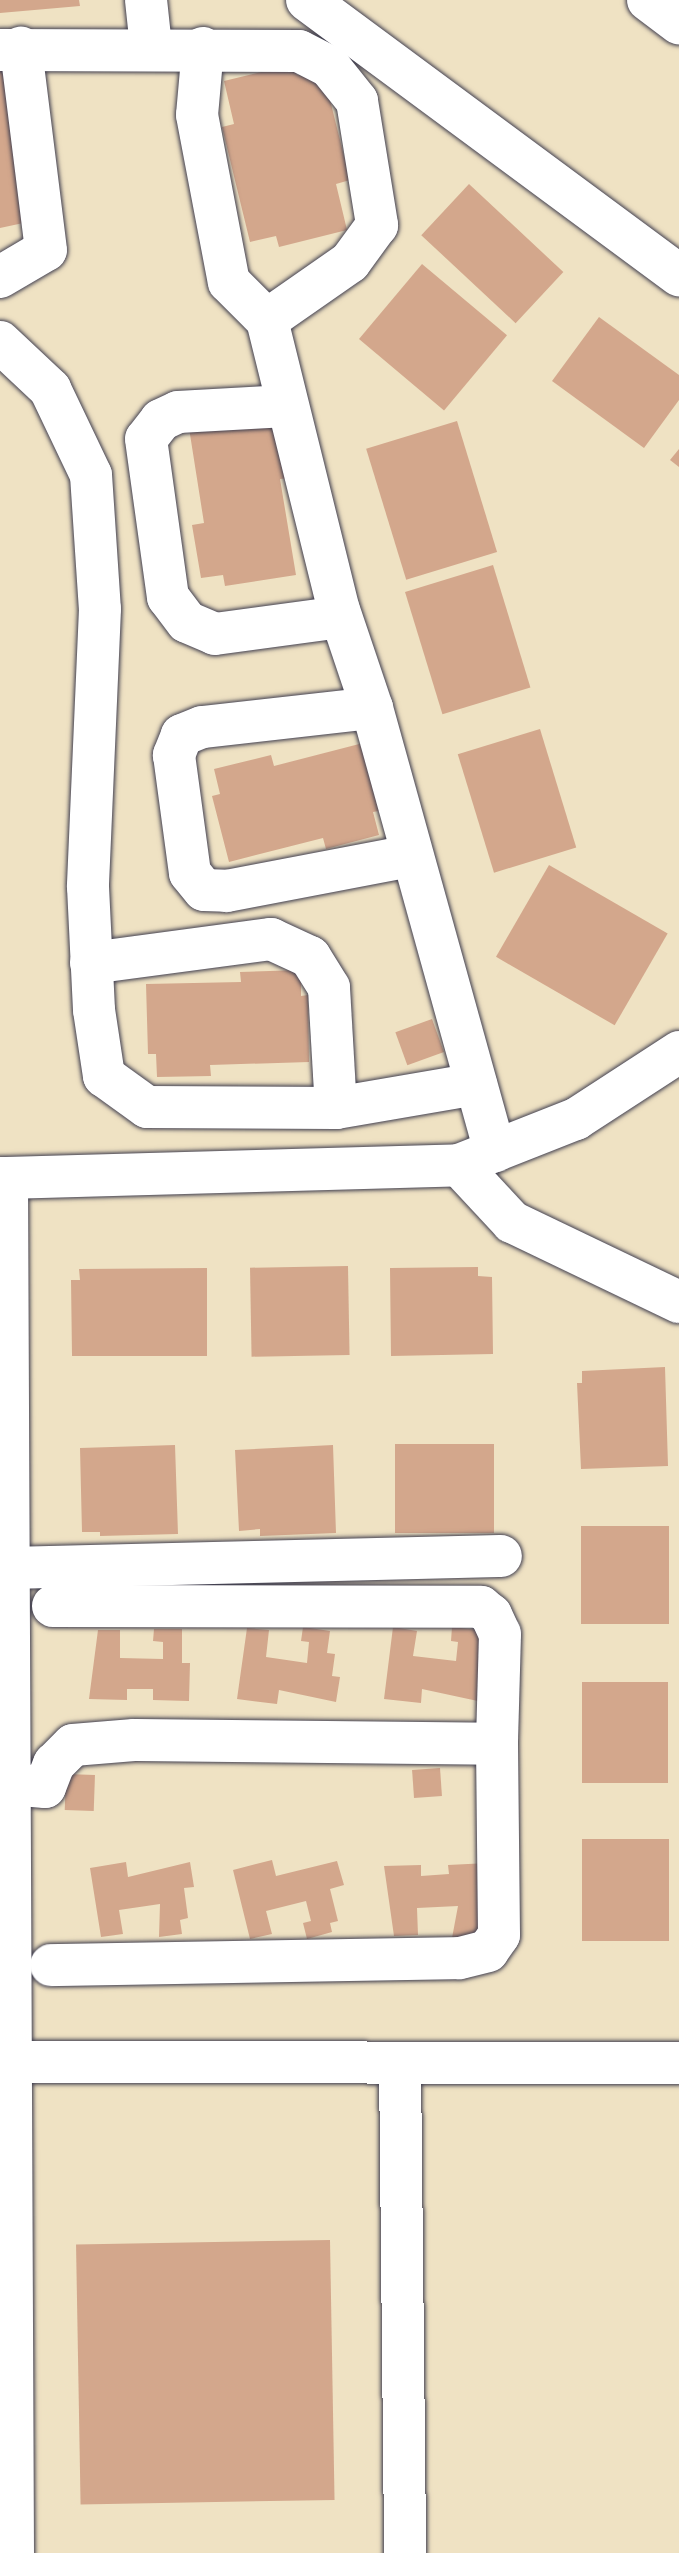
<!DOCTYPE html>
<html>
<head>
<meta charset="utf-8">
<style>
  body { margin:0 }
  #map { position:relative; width:679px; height:2553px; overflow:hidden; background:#efe2c3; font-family:"Old Standard TT",serif }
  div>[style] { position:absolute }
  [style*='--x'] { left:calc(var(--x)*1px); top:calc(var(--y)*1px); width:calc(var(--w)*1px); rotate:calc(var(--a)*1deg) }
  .building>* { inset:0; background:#d3a78c; transform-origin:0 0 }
  .roads { filter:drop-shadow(0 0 2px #413f4f) drop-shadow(0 0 2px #413f4f) }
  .minor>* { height:42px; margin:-21px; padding:0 21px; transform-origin:21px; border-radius:21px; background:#fff }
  span { translate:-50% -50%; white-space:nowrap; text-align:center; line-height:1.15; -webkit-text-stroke:6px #fcf5e5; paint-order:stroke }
</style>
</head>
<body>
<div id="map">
  <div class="building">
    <div style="clip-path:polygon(0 0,79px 0,80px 6px,0 13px)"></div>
    <div style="clip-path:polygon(7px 60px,28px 222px,0 228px,0 62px)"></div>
    <div style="clip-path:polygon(294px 64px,297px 75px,322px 68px,350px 180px,336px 184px,347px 230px,279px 247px,276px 236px,250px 242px,222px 127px,234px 124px,224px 81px)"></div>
    <div style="left:469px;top:184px;width:129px;height:70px;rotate:43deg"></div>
    <div style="left:422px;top:264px;width:111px;height:98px;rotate:40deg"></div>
    <div style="clip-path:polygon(599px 317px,679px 375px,679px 400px,644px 448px,552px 381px)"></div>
    <div style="left:457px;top:421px;width:137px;height:95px;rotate:73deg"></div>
    <div style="clip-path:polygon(283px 423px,292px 478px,280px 479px,296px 575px,225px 586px,223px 575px,201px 578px,192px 525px,204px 523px,189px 428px)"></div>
    <div style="clip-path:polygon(679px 449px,679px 467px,670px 460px)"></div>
    <div style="left:493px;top:565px;width:128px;height:92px;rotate:73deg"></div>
    <div style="left:540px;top:729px;width:124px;height:86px;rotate:73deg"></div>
    <div style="clip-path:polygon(367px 742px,384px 810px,373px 812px,379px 835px,326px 849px,323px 838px,229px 862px,212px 796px,220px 794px,214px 769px,271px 755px,274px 766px)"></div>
    <div style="left:549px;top:865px;width:137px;height:106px;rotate:30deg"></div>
    <div style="clip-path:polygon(301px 970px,301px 996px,308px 995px,309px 1062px,210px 1065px,211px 1076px,157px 1077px,156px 1054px,148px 1054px,146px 984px,241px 982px,240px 972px)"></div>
    <div style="left:432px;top:1019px;width:35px;height:39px;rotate:70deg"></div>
    <div style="left:348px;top:1266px;width:89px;height:98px;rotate:89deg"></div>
    <div style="clip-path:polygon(478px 1267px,478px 1276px,492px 1277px,493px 1354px,391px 1356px,390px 1268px)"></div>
    <div style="clip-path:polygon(207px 1268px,207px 1356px,72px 1356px,71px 1280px,80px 1280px,79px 1269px)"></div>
    <div style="clip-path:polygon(665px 1367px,668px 1466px,581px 1469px,577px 1383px,582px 1383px,582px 1371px)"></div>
    <div style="left:494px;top:1444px;width:89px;height:99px;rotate:90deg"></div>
    <div style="clip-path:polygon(175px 1445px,178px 1534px,100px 1536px,100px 1532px,82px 1532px,80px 1448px)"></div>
    <div style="clip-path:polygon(333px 1445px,336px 1533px,260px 1536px,260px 1529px,239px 1531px,235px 1450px)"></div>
    <div style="left:669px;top:1526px;width:98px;height:88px;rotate:90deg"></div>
    <div style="clip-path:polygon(303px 1627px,330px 1631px,327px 1653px,335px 1654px,332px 1676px,340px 1677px,336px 1702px,279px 1690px,277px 1704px,237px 1699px,247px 1628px,269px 1630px,266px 1657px,307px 1663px,309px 1642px,301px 1641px)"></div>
    <div style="clip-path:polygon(393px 1627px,417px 1631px,413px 1656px,456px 1661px,458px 1642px,451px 1641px,452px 1627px,478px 1630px,487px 1703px,422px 1689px,421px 1703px,384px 1699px)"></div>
    <div style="clip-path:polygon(154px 1629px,182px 1629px,182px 1663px,190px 1663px,189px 1701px,153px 1700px,153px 1689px,127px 1689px,127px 1700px,89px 1699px,98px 1630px,120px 1630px,120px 1658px,163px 1659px,163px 1642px,153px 1641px)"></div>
    <div style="left:668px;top:1682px;width:101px;height:86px;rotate:90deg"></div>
    <div style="left:440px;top:1768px;width:28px;height:28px;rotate:86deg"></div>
    <div style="left:66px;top:1774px;width:29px;height:36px;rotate:2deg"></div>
    <div style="left:582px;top:1839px;width:87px;height:102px"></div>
    <div style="clip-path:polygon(272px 1860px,276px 1876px,337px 1861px,344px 1885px,330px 1889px,338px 1921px,330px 1923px,332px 1932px,307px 1939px,303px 1923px,311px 1921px,306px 1901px,266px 1911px,272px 1934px,250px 1939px,233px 1870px)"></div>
    <div style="clip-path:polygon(126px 1862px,128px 1877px,190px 1862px,194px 1887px,184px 1888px,188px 1918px,180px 1920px,182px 1934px,159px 1937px,160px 1904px,119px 1910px,123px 1934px,101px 1937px,90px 1868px)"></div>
    <div style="clip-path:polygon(488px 1863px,480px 1937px,452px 1938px,458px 1906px,417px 1908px,418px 1935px,394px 1936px,384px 1866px,421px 1865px,421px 1876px,449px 1874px,448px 1865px)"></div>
    <div style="left:330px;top:2240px;width:260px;height:254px;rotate:89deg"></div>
  </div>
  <div class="roads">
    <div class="minor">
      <div style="--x:146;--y:0;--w:47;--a:83.9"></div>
      <div style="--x:307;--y:0;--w:463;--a:36.5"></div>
      <div style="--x:648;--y:0;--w:39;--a:37"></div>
      <div style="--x:203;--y:48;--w:67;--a:95.1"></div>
      <div style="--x:197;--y:115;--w:170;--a:79.2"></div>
      <div style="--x:229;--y:282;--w:54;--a:45"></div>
      <div style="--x:0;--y:50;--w:299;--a:0.2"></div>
      <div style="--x:299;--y:51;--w:34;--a:27"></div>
      <div style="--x:329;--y:66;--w:45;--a:51.3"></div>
      <div style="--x:357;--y:101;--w:126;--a:80.8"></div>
      <div style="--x:377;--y:225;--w:46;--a:126.1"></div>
      <div style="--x:350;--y:262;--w:101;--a:145.1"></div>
      <div style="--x:267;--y:320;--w:299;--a:76.1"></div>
      <div style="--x:339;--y:610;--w:103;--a:71.4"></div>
      <div style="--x:372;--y:708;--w:460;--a:74.5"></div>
      <div style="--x:0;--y:277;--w:53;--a:-30.4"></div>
      <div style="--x:46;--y:250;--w:204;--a:-97.1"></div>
      <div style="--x:0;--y:342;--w:69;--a:43.2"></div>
      <div style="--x:50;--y:389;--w:95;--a:64.5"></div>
      <div style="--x:91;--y:475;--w:134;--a:86.2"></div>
      <div style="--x:100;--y:609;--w:278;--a:92.5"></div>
      <div style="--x:88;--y:887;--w:123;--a:87.2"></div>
      <div style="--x:94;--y:1010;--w:67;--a:81.4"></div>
      <div style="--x:104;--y:1076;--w:53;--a:35.8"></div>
      <div style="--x:147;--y:1107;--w:189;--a:0.3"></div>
      <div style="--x:336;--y:1108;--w:142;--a:-9.7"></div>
      <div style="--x:286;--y:406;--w:108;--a:176.8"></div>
      <div style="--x:178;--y:412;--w:19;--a:155"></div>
      <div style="--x:161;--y:420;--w:24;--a:128"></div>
      <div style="--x:146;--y:439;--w:160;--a:82.1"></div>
      <div style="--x:168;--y:597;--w:31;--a:53"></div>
      <div style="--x:187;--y:622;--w:30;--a:23"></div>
      <div style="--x:215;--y:634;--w:127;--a:-7.7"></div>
      <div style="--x:372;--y:708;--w:171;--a:173.6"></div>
      <div style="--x:202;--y:727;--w:22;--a:158"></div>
      <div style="--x:182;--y:735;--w:22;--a:112"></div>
      <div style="--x:174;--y:755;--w:119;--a:82.3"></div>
      <div style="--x:190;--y:873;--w:22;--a:51"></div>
      <div style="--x:204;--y:890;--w:23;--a:2"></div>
      <div style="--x:227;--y:891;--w:186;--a:-10.8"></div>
      <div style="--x:91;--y:963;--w:182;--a:-7.6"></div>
      <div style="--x:271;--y:939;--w:43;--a:24.8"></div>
      <div style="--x:310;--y:957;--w:36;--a:58"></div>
      <div style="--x:329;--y:988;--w:120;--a:86.7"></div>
      <div style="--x:459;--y:1165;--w:78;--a:47.1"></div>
      <div style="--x:512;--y:1222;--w:185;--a:25.6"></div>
      <div style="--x:0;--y:1178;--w:7;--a:0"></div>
      <div style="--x:7;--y:1178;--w:1375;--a:89.75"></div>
      <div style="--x:7;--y:1178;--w:452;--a:-1.6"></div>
      <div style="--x:459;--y:1165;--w:126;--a:-21.5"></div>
      <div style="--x:576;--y:1119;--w:123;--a:-33"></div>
      <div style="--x:9;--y:1568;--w:492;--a:-1.4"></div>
      <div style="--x:53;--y:1606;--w:428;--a:0.1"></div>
      <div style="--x:481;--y:1607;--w:13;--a:39"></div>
      <div style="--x:491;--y:1615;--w:21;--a:65"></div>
      <div style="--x:500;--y:1634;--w:110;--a:91.6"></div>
      <div style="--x:10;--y:1784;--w:35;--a:5"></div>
      <div style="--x:45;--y:1787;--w:25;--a:-69"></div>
      <div style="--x:54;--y:1764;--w:27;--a:-45"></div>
      <div style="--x:73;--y:1745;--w:61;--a:-4.7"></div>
      <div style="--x:134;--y:1740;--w:363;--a:0.6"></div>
      <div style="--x:497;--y:1744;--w:191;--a:89.4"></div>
      <div style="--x:499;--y:1935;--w:19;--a:125"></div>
      <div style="--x:488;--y:1951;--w:30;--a:166"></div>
      <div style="--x:459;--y:1958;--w:408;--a:179"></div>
      <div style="--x:0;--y:2062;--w:679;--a:0.08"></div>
      <div style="--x:400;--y:2063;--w:490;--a:89.4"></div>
    </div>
  </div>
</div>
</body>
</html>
